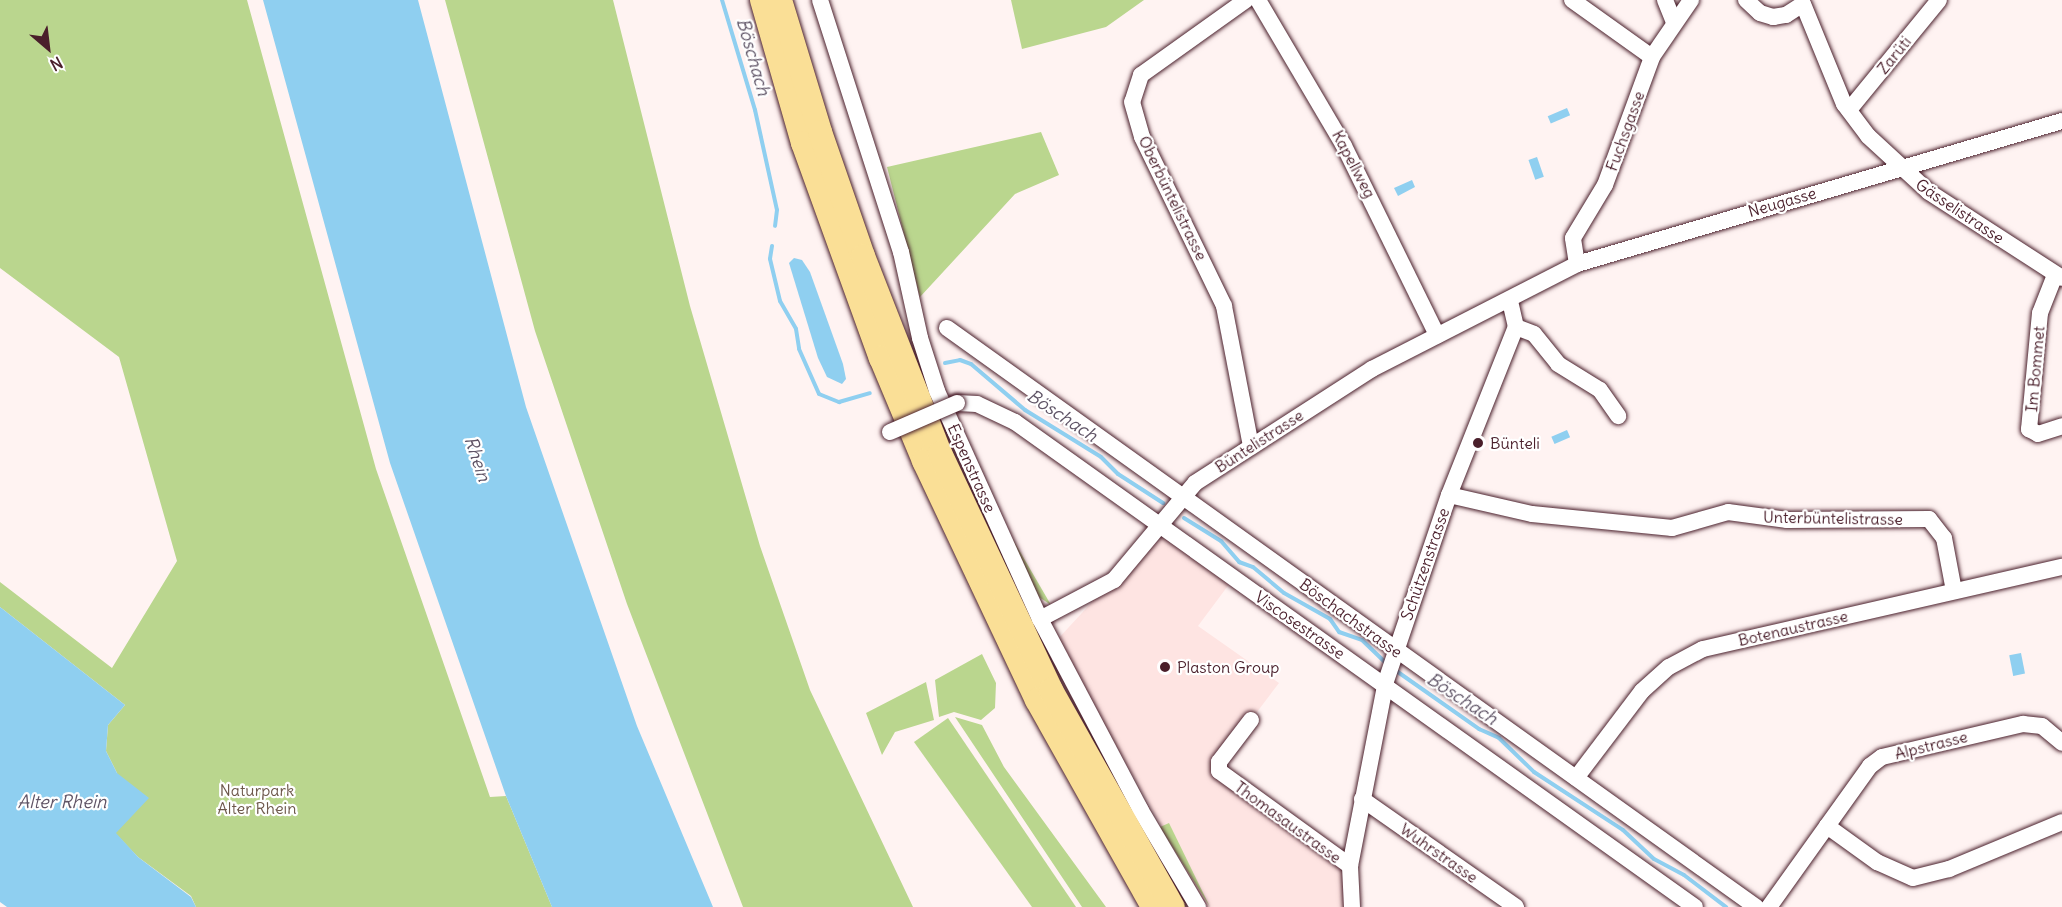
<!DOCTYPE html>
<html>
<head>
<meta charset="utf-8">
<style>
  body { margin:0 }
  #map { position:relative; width:2062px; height:907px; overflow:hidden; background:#fff3f2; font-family:Delius,sans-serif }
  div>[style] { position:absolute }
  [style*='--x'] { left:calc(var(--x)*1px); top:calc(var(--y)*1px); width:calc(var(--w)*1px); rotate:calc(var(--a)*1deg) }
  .built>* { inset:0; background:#fee4e2 }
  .green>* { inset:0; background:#bad68e }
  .water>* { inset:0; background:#8fcff0; transform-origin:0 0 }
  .stream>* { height:4px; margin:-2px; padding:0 2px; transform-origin:2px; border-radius:2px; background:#8fcff0 }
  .roads { filter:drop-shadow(0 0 2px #4a1f2b) drop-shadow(0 0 2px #4a1f2b) }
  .minor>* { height:16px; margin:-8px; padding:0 8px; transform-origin:8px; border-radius:8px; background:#fff }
  .highway>* { height:24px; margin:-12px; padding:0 12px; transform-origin:12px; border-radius:12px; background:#fadf96 }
  .bridges { filter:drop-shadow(0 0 2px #4a1f2b) drop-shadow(0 0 2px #4a1f2b) }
  .minor-bridge>* { height:16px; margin:-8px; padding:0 8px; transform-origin:8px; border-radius:8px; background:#fff }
  .dots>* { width:16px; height:16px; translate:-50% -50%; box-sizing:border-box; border:3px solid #fff; border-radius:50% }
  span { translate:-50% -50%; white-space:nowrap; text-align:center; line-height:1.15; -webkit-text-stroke:4.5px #fff; paint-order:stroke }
  .street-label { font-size:16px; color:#4a1f2b }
  .poi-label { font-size:16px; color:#4a1f2b }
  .left { translate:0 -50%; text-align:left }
  .park-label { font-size:16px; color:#6c5649 }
  .water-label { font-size:18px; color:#5f5466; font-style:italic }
  .north { position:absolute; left:18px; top:18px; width:60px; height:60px; -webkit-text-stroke:4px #fff; paint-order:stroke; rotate:152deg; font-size:16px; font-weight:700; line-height:24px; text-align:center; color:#4a1f2b }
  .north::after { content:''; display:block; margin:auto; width:21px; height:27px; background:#4a1f2b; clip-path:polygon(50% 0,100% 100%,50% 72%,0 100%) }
</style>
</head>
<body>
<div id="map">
  <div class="built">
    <div style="clip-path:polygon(1163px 525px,1233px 579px,1198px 626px,1279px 683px,1219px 762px,1350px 866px,1352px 907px,1207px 907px,1057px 640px)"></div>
  </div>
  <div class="green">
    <div style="clip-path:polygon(0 0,247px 0,376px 469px,490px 797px,506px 796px,552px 907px,196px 907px,191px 896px,138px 857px,115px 833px,117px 773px,106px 751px,108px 725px,125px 705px,0 607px,0 582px,112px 668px,177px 561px,119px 357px,0 268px)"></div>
    <div style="clip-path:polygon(445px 0,613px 0,690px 306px,760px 546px,810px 690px,913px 907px,743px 907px,627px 604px,535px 331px)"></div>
    <div style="clip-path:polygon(1011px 0,1144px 0,1106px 27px,1022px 49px)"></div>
    <div style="clip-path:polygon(1041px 132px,1059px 175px,1015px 194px,920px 297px,887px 167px)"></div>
    <div style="clip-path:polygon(1004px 524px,1051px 605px,1039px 597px)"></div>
    <div style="clip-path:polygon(982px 654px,996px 683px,995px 708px,981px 720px,954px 712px,939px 717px,935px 680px)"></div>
    <div style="clip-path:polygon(926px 682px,934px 720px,895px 732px,882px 755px,866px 713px)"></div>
    <div style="clip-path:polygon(955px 717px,982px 725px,1004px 767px,1106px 907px,1082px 907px)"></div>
    <div style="clip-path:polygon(948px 718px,1076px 907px,1032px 907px,914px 742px)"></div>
    <div style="clip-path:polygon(1169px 823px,1210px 907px,1160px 827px)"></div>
  </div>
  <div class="water">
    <div style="clip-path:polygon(263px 0,418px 0,526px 407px,637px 726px,713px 907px,552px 907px,506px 796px,390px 463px)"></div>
    <div style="left:1567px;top:108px;width:8px;height:21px;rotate:67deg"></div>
    <div style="left:1537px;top:157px;width:21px;height:9px;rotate:71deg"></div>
    <div style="clip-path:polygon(1412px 180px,1415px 187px,1398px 196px,1394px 188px)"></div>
    <div style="clip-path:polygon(794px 258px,802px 260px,810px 272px,843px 364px,846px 379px,842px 384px,827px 377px,818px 358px,789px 263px)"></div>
    <div style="left:1567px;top:430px;width:8px;height:17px;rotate:67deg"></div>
    <div style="clip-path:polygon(0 607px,125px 705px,108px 725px,106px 751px,117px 773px,149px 798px,116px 833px,138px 857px,191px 897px,196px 907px,7px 907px,0 902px)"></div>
    <div style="left:2021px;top:653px;width:21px;height:12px;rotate:79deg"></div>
  </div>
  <div class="stream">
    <div style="--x:722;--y:0;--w:115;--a:73.3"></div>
    <div style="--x:755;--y:110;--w:102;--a:77.6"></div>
    <div style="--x:777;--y:210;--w:16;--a:97"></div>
    <div style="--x:772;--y:246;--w:13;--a:99"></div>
    <div style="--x:770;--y:259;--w:43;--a:76.6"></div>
    <div style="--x:780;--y:301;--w:32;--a:60"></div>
    <div style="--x:796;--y:329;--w:20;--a:81"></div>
    <div style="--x:799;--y:349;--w:49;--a:66"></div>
    <div style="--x:819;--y:394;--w:22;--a:22"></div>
    <div style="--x:839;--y:402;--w:32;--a:-16"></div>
    <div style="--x:945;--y:363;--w:15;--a:-11"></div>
    <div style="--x:960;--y:360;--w:12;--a:20"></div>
    <div style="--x:971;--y:364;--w:71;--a:40.4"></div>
    <div style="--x:1025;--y:410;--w:89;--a:31.7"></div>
    <div style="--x:1101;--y:457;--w:24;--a:45"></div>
    <div style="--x:1118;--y:474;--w:54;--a:32.8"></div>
    <div style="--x:1184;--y:518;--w:44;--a:31.9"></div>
    <div style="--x:1221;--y:541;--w:28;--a:49"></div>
    <div style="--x:1239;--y:562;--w:15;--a:20"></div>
    <div style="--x:1253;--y:567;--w:40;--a:40"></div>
    <div style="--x:1284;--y:593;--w:53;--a:29.5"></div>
    <div style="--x:1330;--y:619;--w:16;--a:55"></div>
    <div style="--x:1339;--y:632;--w:24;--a:19"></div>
    <div style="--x:1362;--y:640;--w:35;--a:44"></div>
    <div style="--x:1395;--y:670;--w:103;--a:35.1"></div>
    <div style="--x:1479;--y:729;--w:22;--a:24"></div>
    <div style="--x:1499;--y:738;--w:49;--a:44.2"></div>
    <div style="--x:1534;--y:772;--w:106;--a:33.1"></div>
    <div style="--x:1623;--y:830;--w:42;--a:43.1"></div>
    <div style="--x:1654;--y:859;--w:34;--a:28"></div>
    <div style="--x:1684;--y:875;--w:53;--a:37.3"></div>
  </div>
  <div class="roads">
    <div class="minor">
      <div style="--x:820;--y:0;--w:265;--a:72.2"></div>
      <div style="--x:901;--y:252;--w:88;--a:77.5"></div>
      <div style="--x:920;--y:338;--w:56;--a:72.2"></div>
      <div style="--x:937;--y:391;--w:250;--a:65.7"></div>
      <div style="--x:1040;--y:619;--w:215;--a:62.2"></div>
      <div style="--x:1140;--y:809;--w:114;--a:59.4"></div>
      <div style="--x:1246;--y:0;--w:129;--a:144.5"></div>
      <div style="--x:1141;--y:75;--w:28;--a:108"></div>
      <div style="--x:1132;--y:102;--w:36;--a:74"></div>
      <div style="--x:1142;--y:137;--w:188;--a:64.1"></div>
      <div style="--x:1224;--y:306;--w:143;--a:79.1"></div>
      <div style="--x:1258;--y:0;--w:169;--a:59.5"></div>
      <div style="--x:1344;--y:146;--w:211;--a:63.8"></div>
      <div style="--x:1572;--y:0;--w:98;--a:35.5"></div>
      <div style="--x:1665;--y:0;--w:24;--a:68"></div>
      <div style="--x:1746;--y:0;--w:19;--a:43"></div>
      <div style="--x:1760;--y:13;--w:14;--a:17"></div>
      <div style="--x:1773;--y:17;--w:13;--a:-9"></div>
      <div style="--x:1786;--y:15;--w:20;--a:-33"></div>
      <div style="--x:1803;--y:4;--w:108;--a:67.7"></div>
      <div style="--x:1844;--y:104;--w:40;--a:53"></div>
      <div style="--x:1868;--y:136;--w:83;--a:42.6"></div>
      <div style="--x:1929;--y:192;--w:158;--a:32.9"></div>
      <div style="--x:1849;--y:110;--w:142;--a:-50.7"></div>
      <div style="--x:1577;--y:264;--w:26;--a:-99"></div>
      <div style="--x:1573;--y:238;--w:62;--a:-58.9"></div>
      <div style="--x:1605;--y:185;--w:136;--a:-69.8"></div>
      <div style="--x:1652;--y:57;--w:69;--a:-55.6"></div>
      <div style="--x:2055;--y:275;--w:41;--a:111.5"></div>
      <div style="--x:2040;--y:313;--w:117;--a:95.4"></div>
      <div style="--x:2029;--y:429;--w:10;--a:29"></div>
      <div style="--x:2038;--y:434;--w:25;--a:-18"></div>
      <div style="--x:1516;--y:327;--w:19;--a:21"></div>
      <div style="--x:1534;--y:334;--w:38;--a:51"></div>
      <div style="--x:1558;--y:364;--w:49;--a:31.8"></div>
      <div style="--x:1600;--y:390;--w:32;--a:55"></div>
      <div style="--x:947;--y:328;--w:995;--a:35.59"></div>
      <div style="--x:957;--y:403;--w:20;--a:3"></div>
      <div style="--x:977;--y:404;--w:42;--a:25.3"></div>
      <div style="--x:1015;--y:422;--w:835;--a:35.5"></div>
      <div style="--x:1449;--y:495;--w:85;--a:12.9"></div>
      <div style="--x:1532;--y:514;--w:141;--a:5.7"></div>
      <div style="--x:1672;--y:528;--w:58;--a:-15.9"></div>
      <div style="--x:1728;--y:512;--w:60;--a:7.7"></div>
      <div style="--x:1787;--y:520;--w:142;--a:-0.4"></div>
      <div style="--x:1929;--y:519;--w:24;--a:52"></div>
      <div style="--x:1944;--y:538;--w:54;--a:79.3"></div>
      <div style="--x:1040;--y:619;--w:84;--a:-27.8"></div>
      <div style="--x:1114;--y:580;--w:126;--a:-50.1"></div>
      <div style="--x:1195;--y:483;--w:211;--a:-32.8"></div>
      <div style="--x:1372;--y:369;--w:230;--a:-27.1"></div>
      <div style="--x:1577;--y:264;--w:506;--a:-16.43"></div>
      <div style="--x:1251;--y:720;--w:53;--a:127.3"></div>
      <div style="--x:1219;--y:762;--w:9;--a:90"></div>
      <div style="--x:1219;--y:771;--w:162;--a:35.9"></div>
      <div style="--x:1576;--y:778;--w:109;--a:-52.8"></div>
      <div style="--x:1642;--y:691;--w:36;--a:-42"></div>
      <div style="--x:1669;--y:667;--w:38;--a:-28"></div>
      <div style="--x:1703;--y:649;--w:368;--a:-12.9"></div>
      <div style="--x:1362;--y:799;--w:188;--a:35"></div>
      <div style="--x:1827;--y:826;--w:74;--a:-54.4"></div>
      <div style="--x:1870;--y:766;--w:15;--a:-37"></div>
      <div style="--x:1882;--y:757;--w:145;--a:-13.2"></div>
      <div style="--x:2023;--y:724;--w:19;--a:6"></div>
      <div style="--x:2042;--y:726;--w:26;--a:40"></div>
      <div style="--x:1352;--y:907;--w:41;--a:-92.8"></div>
      <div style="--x:1350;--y:866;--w:188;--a:-79"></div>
      <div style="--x:1386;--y:681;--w:196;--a:-71.3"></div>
      <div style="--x:1449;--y:495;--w:181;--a:-68.3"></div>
      <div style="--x:1516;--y:327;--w:27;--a:-103"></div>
      <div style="--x:1769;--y:907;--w:100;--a:-54.4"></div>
      <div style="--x:1827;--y:826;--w:62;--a:35.8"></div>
      <div style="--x:1877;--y:862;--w:39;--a:24"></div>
      <div style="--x:1913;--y:878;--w:37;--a:-14"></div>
      <div style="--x:1949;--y:869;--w:122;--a:-22.6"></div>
    </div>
    <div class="highway">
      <div style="--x:762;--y:0;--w:149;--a:74"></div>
      <div style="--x:803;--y:143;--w:229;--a:70.1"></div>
      <div style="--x:881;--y:358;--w:112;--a:67.3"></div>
      <div style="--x:924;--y:461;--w:264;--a:64.7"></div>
      <div style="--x:1037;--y:700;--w:237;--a:60.7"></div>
      <div style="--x:780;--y:0;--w:138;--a:73.1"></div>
      <div style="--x:820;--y:132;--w:131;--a:70.9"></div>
      <div style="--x:863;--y:256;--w:212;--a:68.7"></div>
      <div style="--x:940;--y:453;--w:262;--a:64.9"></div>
      <div style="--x:1051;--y:690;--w:249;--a:60.7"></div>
    </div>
  </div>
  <div class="bridges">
    <div class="minor-bridge">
      <div style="--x:890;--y:432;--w:73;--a:-23.4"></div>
    </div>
  </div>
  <div class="dots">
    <div style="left:1478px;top:443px;background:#4a1f2b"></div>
    <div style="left:1165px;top:667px;background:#4a1f2b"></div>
  </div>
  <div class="street-label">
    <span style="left:1894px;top:55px;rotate:-51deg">Zarüti</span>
    <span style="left:1625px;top:131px;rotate:-70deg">Fuchsgasse</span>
    <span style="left:1354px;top:164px;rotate:62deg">Kapellweg</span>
    <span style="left:1173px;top:198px;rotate:64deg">Oberbüntelistrasse</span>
    <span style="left:1782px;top:202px;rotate:-16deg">Neugasse</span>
    <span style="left:1960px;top:211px;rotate:34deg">Gässelistrasse</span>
    <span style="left:2035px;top:369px;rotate:-85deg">Im Bommet</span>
    <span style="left:1259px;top:441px;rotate:-33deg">Büntelistrasse</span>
    <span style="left:972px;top:468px;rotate:66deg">Espenstrasse</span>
    <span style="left:1833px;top:518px;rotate:1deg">Unterbüntelistrasse</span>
    <span style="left:1425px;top:564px;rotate:-71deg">Schützenstrasse</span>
    <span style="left:1351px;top:618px;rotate:36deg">Böschachstrasse</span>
    <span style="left:1300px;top:625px;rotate:35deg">Viscosestrasse</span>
    <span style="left:1793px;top:628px;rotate:-13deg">Botenaustrasse</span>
    <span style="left:1931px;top:745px;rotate:-14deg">Alpstrasse</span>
    <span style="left:1288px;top:822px;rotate:36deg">Thomasaustrasse</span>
    <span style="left:1439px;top:853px;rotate:35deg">Wuhrstrasse</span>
  </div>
  <div class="poi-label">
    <span class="left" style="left:1490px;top:443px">Bünteli</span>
    <span class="left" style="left:1177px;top:667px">Plaston Group</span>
  </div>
  <div class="park-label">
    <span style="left:257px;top:799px">Naturpark<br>Alter Rhein</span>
  </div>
  <div class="water-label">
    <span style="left:753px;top:57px;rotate:74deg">Böschach</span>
    <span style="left:1062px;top:416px;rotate:33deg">Böschach</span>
    <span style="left:477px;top:459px;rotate:71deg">Rhein</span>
    <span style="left:1462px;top:699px;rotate:33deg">Böschach</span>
    <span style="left:62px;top:802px">Alter Rhein</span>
  </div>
  <div class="north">N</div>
</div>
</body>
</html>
